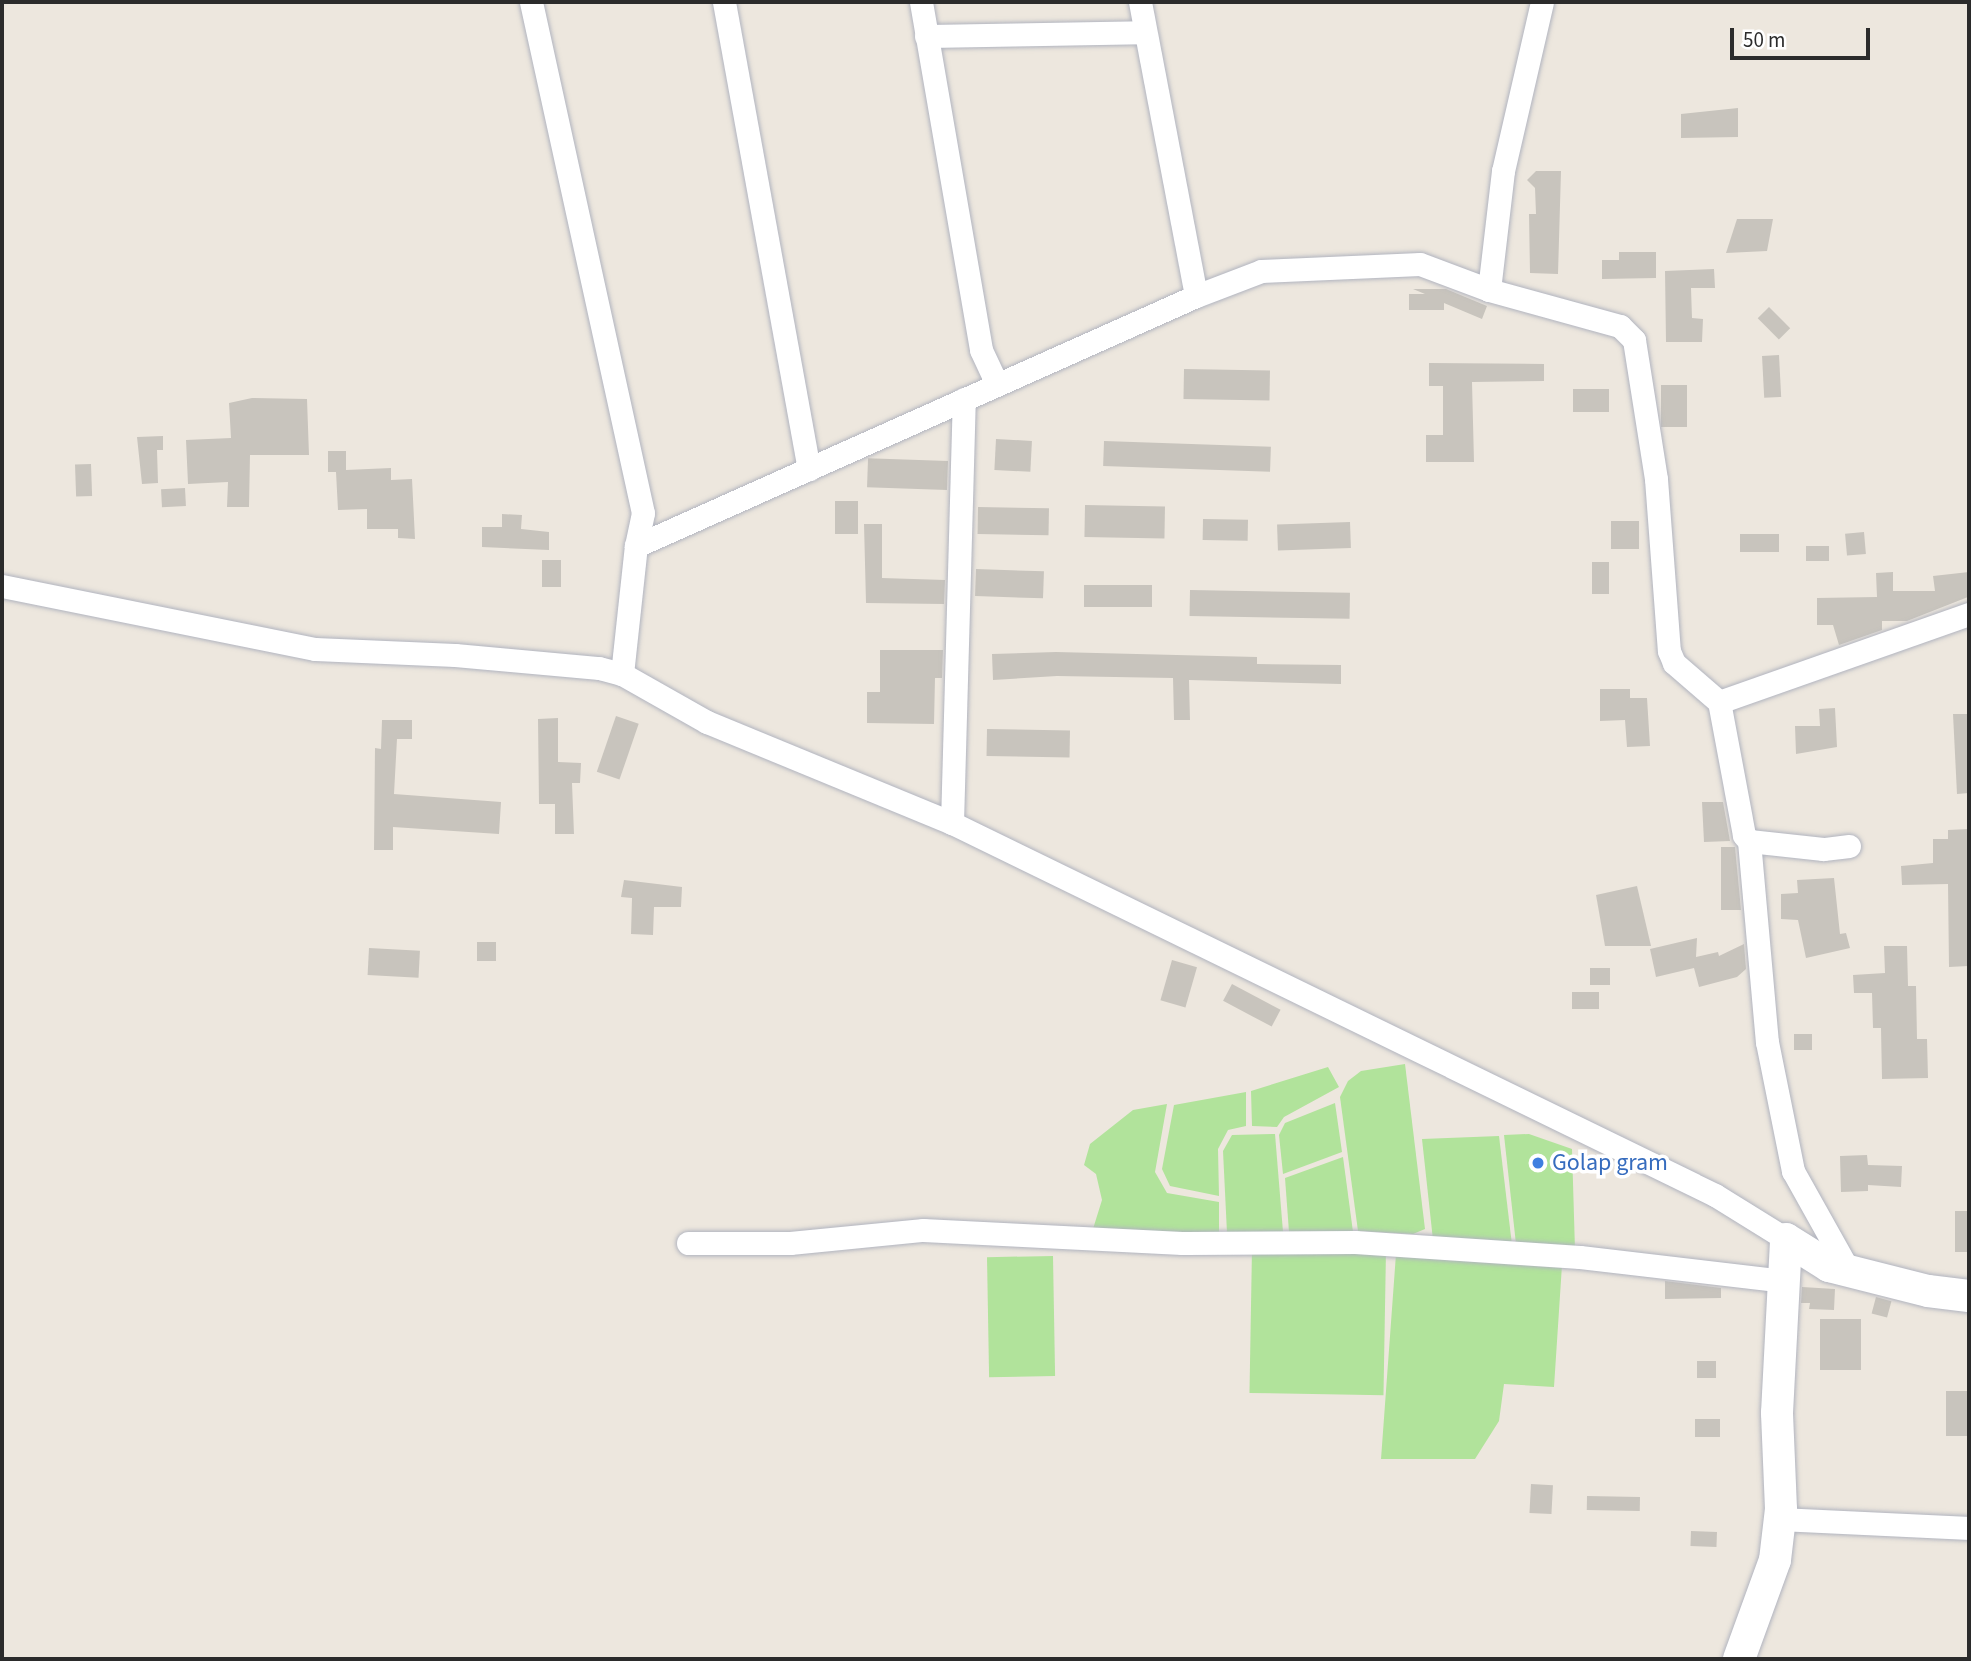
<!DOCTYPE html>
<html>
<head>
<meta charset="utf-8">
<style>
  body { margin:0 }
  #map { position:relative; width:1971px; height:1661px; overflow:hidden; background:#ede7de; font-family:"Source Sans 3",sans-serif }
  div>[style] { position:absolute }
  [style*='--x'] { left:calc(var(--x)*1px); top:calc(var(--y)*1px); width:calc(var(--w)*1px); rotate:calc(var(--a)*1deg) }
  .green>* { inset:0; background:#b1e39b; transform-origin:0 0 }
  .building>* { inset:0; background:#c8c4bd; transform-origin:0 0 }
  .roads { filter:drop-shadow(0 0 2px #b1b4bf) drop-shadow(0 0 2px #b1b4bf) }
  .street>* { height:23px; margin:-11.5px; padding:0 11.5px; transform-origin:11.5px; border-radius:11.5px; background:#fff }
  .secondary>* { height:32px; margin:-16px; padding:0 16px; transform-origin:16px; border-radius:16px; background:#fff }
  .dots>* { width:19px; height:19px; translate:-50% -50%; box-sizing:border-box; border:4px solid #fff; border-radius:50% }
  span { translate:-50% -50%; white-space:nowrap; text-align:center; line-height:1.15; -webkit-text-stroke:7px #fff; paint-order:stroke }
  .shop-label { font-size:24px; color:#366cbe }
  .left { translate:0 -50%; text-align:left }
  .frame { position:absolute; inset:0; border:4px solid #2b2b2b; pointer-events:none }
  .scale { position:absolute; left:1730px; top:28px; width:140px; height:32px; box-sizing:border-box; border:4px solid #2b2b2b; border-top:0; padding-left:9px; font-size:21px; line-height:24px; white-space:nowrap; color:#2b2b2b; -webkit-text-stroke:5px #fff; paint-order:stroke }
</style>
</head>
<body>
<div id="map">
  <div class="green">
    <div style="clip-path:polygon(1405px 1064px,1425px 1229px,1413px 1234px,1358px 1231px,1340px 1097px,1348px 1081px,1361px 1071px)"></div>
    <div style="clip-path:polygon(1328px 1067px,1339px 1087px,1284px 1117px,1277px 1127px,1252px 1126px,1251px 1091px)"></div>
    <div style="clip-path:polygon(1246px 1092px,1246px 1126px,1228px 1130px,1218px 1149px,1219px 1196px,1170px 1186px,1162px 1169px,1174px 1105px)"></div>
    <div style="clip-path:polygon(1335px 1103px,1342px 1152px,1283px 1174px,1279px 1135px,1285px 1123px)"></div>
    <div style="clip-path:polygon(1167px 1104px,1155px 1172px,1167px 1193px,1219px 1202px,1219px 1235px,1092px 1232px,1102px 1200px,1096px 1174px,1084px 1165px,1090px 1144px,1133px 1110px)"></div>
    <div style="clip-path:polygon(1275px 1134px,1283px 1232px,1227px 1233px,1223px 1151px,1232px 1135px)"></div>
    <div style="clip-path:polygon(1529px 1134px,1572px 1149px,1575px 1250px,1516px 1244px,1504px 1135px)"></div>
    <div style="clip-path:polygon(1499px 1136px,1512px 1245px,1433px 1240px,1422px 1139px)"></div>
    <div style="clip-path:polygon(1343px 1157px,1353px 1232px,1289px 1232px,1285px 1178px)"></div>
    <div style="left:1252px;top:1249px;width:134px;height:144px;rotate:1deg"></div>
    <div style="clip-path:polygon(1396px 1254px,1562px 1265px,1554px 1387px,1504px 1384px,1499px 1421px,1475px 1459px,1381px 1459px)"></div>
    <div style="left:1053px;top:1256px;width:120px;height:66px;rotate:89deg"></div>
  </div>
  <div class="building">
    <div style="clip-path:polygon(1738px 108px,1738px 137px,1681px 138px,1681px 114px)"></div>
    <div style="clip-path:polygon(1536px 171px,1561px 171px,1558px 274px,1530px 273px,1529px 214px,1536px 214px,1535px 188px,1527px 180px)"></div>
    <div style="clip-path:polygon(1737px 219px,1773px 219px,1767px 251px,1726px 253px)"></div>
    <div style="clip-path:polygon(1619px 252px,1656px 252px,1656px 278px,1602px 279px,1602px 260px,1619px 260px)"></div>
    <div style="clip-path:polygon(1714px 269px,1715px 288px,1691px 288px,1692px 318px,1703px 319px,1702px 342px,1666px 342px,1665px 271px)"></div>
    <div style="clip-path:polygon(1413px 289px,1446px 289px,1487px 306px,1482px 319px,1444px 303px,1444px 310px,1409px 310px,1409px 294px,1425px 294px)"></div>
    <div style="left:1769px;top:307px;width:30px;height:16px;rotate:45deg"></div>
    <div style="left:1779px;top:355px;width:42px;height:17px;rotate:87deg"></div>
    <div style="clip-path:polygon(1429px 363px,1544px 364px,1544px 381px,1472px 382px,1474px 462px,1426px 462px,1426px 435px,1443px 435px,1443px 386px,1429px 386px)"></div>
    <div style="left:1184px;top:369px;width:86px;height:30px;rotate:1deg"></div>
    <div style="left:1661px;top:385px;width:26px;height:42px"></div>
    <div style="left:1573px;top:389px;width:36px;height:23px"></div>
    <div style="clip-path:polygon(252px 398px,307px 399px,309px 455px,250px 455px,249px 507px,227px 507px,228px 482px,188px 484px,186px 440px,231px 438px,229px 403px)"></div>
    <div style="clip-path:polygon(163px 436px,163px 450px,157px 450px,158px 483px,142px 484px,137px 437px)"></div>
    <div style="left:996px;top:439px;width:36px;height:31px;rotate:3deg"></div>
    <div style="left:1104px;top:441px;width:167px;height:25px;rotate:2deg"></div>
    <div style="clip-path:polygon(328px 451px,346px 451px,346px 470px,391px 468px,391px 480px,412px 479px,415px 539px,398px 538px,398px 529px,367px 529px,367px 509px,338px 510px,336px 472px,328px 472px)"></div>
    <div style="left:948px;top:461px;width:29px;height:80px;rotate:92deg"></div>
    <div style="left:91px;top:464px;width:32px;height:16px;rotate:88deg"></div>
    <div style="left:185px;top:488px;width:18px;height:24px;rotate:87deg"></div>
    <div style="left:835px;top:501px;width:23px;height:33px"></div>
    <div style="left:1085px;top:505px;width:80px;height:32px;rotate:1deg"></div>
    <div style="left:978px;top:507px;width:71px;height:27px;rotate:1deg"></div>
    <div style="clip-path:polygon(502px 514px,522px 515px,521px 529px,549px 532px,549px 550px,482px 547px,482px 527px,502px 527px)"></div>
    <div style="left:1203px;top:519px;width:45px;height:21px;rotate:1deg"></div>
    <div style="left:1611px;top:521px;width:28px;height:28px"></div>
    <div style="left:1350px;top:522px;width:26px;height:73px;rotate:88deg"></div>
    <div style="clip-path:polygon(864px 524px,882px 524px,882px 578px,945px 580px,944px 604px,866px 603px)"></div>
    <div style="left:1864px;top:532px;width:22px;height:19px;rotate:85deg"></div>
    <div style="left:1779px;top:534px;width:18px;height:39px;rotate:90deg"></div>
    <div style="left:1806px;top:546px;width:23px;height:15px"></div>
    <div style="left:542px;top:560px;width:19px;height:27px"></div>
    <div style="left:1609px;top:562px;width:32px;height:17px;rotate:90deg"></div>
    <div style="left:976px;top:569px;width:68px;height:27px;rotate:2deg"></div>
    <div style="clip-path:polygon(1893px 572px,1893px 591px,1935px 591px,1933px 576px,1969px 572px,1968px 597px,1907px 621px,1882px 621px,1882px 630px,1839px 645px,1833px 625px,1817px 625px,1817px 598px,1877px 597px,1876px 573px)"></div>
    <div style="left:1152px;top:585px;width:22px;height:68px;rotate:90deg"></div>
    <div style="left:1190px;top:590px;width:160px;height:26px;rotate:1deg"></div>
    <div style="clip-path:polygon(880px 650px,943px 650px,942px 678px,935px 678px,934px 724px,867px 723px,867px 692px,880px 692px)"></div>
    <div style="clip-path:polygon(1056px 652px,1257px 657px,1257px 664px,1341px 665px,1341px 684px,1189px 680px,1190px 720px,1174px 720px,1173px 678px,1057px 676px,993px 680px,992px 654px)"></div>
    <div style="clip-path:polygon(1600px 689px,1630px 689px,1630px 698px,1647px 698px,1650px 746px,1627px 747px,1625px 720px,1600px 721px)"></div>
    <div style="clip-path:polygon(1835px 708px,1837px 747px,1796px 754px,1795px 726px,1820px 726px,1819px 709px)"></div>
    <div style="clip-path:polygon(1953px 714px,1969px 714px,1969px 793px,1957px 794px)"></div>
    <div style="left:616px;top:716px;width:24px;height:59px;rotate:19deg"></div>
    <div style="clip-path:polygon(558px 718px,558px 762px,581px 763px,580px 783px,572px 783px,574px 834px,555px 834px,555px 804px,539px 804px,538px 719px)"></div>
    <div style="clip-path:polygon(382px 720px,412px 720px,412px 739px,397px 739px,394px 794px,501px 802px,499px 834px,393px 827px,393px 850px,374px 850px,375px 748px,381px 749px)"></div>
    <div style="left:987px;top:729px;width:83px;height:27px;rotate:1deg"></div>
    <div style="clip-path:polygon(1702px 802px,1723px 802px,1730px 841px,1704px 842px)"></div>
    <div style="clip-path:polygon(1969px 829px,1968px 966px,1949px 967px,1948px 884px,1902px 885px,1901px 866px,1933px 863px,1933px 839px,1948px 839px,1948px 830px)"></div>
    <div style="clip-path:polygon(1721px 847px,1735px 847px,1741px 910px,1721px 910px)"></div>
    <div style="clip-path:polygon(1834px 878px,1840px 934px,1846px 933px,1850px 948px,1806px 958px,1798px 920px,1781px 919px,1781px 894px,1798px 893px,1797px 880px)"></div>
    <div style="clip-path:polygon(624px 880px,682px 887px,681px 907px,654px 907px,653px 935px,631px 934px,632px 898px,621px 897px)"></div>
    <div style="clip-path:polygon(1637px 886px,1651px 946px,1605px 946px,1596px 895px)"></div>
    <div style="clip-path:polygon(1697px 938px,1696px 957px,1718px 952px,1719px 956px,1744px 944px,1746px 969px,1737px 977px,1699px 987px,1694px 968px,1656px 977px,1650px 949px)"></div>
    <div style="left:496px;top:942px;width:19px;height:19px;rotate:90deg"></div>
    <div style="clip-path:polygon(1884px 946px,1907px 946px,1908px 986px,1916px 986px,1917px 1039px,1927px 1039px,1928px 1078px,1882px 1079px,1881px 1028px,1873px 1028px,1872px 993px,1854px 993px,1853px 975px,1885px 973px)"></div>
    <div style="left:369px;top:948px;width:51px;height:27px;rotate:3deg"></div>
    <div style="left:1172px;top:960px;width:26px;height:42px;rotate:16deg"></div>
    <div style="left:1590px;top:968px;width:20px;height:17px"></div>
    <div style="left:1232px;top:984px;width:55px;height:19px;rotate:28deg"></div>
    <div style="left:1572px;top:992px;width:27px;height:17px"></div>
    <div style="left:1794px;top:1034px;width:18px;height:16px"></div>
    <div style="clip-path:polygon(1867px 1155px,1868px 1165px,1902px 1166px,1901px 1187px,1868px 1185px,1868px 1191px,1841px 1192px,1840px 1156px)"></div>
    <div style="left:1955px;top:1211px;width:14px;height:41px"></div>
    <div style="clip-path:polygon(1665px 1281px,1721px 1288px,1721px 1298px,1665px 1299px)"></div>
    <div style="clip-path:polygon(1802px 1287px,1835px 1289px,1834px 1310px,1809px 1309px,1810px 1303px,1801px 1303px)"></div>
    <div style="left:1876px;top:1297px;width:16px;height:17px;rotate:15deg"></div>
    <div style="left:1820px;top:1319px;width:41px;height:51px"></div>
    <div style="left:1697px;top:1361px;width:19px;height:17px"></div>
    <div style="left:1946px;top:1391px;width:23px;height:45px"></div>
    <div style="left:1695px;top:1419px;width:25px;height:18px"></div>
    <div style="left:1531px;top:1484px;width:22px;height:29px;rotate:3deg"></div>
    <div style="left:1587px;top:1496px;width:53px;height:14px;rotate:1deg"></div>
    <div style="left:1691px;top:1531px;width:26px;height:15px;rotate:2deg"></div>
  </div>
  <div class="roads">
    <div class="street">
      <div style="--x:531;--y:2;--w:523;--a:77.64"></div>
      <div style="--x:643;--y:513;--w:34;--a:102"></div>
      <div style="--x:724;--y:2;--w:475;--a:79.7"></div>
      <div style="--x:921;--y:2;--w:353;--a:80.2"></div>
      <div style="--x:981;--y:350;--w:38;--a:65"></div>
      <div style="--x:1140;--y:2;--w:299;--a:79.2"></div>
      <div style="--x:926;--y:36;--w:219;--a:-1"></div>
      <div style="--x:1489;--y:290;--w:120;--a:-83.3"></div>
      <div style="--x:1503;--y:171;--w:173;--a:-77"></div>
      <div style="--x:2;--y:586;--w:319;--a:11.4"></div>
      <div style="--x:315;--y:649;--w:140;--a:2.5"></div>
      <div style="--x:455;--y:655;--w:145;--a:5.2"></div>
      <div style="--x:599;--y:668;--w:24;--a:15"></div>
      <div style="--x:622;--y:674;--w:98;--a:29.5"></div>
      <div style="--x:707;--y:722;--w:265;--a:22.4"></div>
      <div style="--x:952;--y:823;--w:849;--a:25.99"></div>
      <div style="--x:1715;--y:1195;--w:84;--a:31.8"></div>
      <div style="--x:622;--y:674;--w:129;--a:-83.8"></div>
      <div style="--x:636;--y:546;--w:613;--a:-24.06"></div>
      <div style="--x:1196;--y:296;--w:70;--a:-21"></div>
      <div style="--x:1261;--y:271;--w:159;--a:-2.5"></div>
      <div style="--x:1420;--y:264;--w:74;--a:20.6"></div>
      <div style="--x:1489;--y:290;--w:136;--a:15.4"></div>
      <div style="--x:1620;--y:326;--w:20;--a:45"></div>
      <div style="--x:1634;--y:340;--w:141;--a:81"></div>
      <div style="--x:1656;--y:479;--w:172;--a:85.7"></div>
      <div style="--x:1669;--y:651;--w:13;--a:67"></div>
      <div style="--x:1674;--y:663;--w:60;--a:40.9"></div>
      <div style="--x:952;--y:823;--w:424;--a:-88.4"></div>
      <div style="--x:1749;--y:841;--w:202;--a:84.9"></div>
      <div style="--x:1767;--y:1042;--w:132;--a:78.6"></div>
      <div style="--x:1793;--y:1171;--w:115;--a:60.8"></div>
      <div style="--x:1849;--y:846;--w:26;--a:173"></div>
      <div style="--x:1823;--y:849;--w:74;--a:-173.8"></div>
      <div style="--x:1749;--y:841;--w:8;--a:-130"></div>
      <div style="--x:1744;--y:835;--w:135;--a:-100.6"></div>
      <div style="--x:1719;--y:702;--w:265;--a:-19.4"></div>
      <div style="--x:688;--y:1243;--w:102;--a:0"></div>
      <div style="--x:790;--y:1243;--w:134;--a:-5.6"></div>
      <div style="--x:923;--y:1230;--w:259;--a:2.9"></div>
      <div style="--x:1182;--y:1243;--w:173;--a:-0.3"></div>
      <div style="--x:1355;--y:1242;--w:225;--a:3.8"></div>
      <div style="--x:1580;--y:1257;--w:205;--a:6.7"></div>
      <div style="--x:1780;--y:1519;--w:189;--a:2.7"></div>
    </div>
    <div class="secondary">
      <div style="--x:1739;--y:1659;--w:105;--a:-70"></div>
      <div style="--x:1775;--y:1560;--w:51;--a:-83.3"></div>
      <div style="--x:1781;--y:1509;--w:96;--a:-92.4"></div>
      <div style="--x:1777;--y:1413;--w:174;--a:-87"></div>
      <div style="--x:1786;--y:1239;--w:51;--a:32.1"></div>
      <div style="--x:1829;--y:1266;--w:102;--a:14.2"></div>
      <div style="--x:1928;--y:1291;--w:41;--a:7"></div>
    </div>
  </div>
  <div class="dots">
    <div style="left:1538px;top:1163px;background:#3f7fe0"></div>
  </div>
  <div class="shop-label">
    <span class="left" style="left:1552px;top:1163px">Golap gram</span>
  </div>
  <div class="frame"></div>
  <div class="scale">50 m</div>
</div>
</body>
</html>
